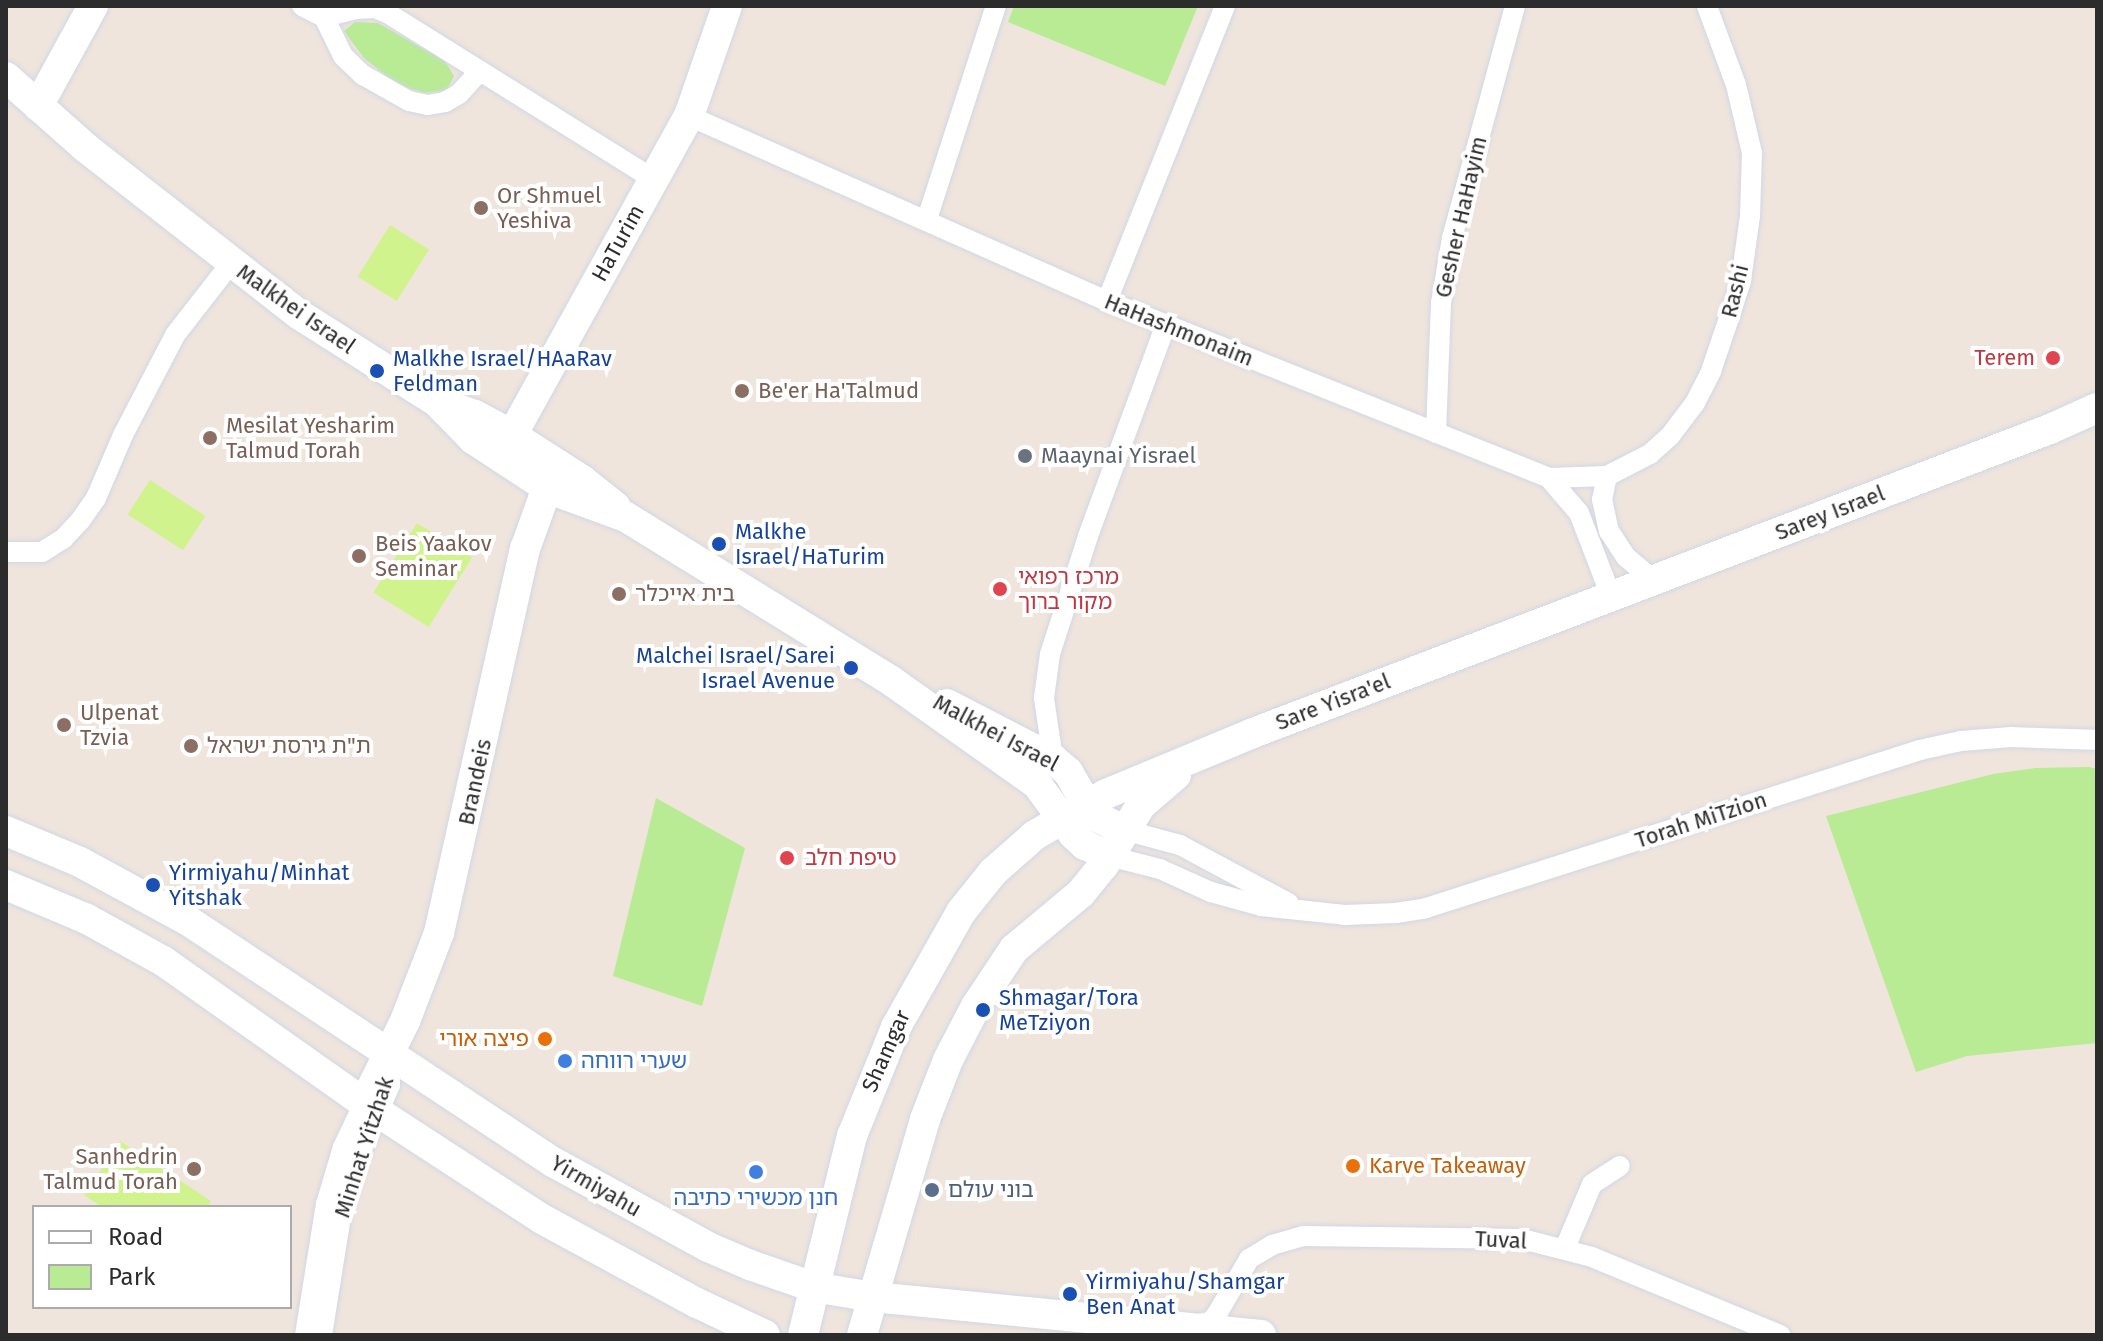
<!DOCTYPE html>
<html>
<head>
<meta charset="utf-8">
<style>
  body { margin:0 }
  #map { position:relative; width:2103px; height:1341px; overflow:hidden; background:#efe5dc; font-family:"Fira Sans","Noto Sans Hebrew",sans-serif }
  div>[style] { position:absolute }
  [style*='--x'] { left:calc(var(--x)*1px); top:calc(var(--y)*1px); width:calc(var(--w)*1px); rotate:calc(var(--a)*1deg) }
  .green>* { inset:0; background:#b8eb94 }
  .pitch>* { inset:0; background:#d0f38e; transform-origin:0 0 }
  .roads { filter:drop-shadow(0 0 2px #d1d7e6) drop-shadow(0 0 2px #d1d7e6) }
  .street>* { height:20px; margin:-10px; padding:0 10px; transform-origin:10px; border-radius:10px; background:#fff }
  .secondary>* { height:30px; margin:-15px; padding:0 15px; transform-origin:15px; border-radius:15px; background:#fff }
  .dots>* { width:22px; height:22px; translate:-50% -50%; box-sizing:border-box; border:4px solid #fff; border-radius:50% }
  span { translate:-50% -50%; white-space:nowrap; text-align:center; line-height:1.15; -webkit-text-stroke:8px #fff; paint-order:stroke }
  .education-label { font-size:22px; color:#785e54 }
  .left { translate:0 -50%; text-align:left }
  .right { translate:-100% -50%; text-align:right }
  .street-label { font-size:22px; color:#2c2c2c }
  .transit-label { font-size:22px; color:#164399 }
  .health-label { font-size:22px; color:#be3a42 }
  .worship-label { font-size:22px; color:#5b616d }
  .food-label { font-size:22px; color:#c56008 }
  .shop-label { font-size:22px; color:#366cbe }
  .service-label { font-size:22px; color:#4e5e75 }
  .frame { position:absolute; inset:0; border:8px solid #2c2c2c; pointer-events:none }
  .legend { position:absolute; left:32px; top:1205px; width:260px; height:104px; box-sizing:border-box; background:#fff; border:2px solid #ababab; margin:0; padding:10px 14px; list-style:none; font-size:24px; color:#2c2c2c }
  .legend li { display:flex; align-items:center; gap:16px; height:40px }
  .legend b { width:40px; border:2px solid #ababab }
</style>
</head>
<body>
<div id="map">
  <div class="green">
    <div style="clip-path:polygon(1014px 6px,1198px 6px,1165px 86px,1008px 22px)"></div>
    <div style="clip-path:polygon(355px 22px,378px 23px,445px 61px,454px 76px,447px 90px,426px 93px,399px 86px,364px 58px,344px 31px)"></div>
    <div style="clip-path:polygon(2089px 767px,2097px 769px,2097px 1043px,1967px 1056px,1916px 1072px,1826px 816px,1993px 774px,2035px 768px)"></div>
    <div style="clip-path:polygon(656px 798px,745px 848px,702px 1006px,613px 976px)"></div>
  </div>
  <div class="pitch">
    <div style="left:390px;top:225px;width:46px;height:61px;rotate:32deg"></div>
    <div style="left:150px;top:480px;width:66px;height:41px;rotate:33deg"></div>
    <div style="left:417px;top:523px;width:65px;height:82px;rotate:32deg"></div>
    <div style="clip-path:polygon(120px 1141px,211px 1201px,207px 1207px,102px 1207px,84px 1195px)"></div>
  </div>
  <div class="roads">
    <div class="street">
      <div style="--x:302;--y:6;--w:25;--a:27"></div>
      <div style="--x:324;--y:17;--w:43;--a:64"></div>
      <div style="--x:343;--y:56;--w:28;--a:44"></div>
      <div style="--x:363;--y:75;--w:53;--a:29.5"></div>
      <div style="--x:409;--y:101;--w:19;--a:12"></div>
      <div style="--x:428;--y:105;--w:17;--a:-10"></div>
      <div style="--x:445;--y:102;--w:16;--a:-30"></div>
      <div style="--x:459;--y:94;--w:31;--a:-48"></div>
      <div style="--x:324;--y:17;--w:34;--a:-14"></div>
      <div style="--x:357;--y:9;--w:18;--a:-3"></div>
      <div style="--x:375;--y:8;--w:15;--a:23"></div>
      <div style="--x:389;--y:14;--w:311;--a:32"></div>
      <div style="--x:689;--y:116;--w:457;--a:23.9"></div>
      <div style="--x:1107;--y:301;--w:476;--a:21.8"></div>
      <div style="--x:1549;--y:478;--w:46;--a:49.4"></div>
      <div style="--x:1579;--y:513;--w:89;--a:68.9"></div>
      <div style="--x:927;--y:219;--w:224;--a:-72.1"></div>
      <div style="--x:1107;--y:301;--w:318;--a:-68.2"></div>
      <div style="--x:1436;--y:433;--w:130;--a:-87.8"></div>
      <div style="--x:1441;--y:303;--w:66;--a:-80.4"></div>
      <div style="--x:1452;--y:238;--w:240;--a:-74.8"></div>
      <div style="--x:1607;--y:476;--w:24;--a:102"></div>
      <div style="--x:1602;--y:499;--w:33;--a:78"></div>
      <div style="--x:1609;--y:531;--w:31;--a:57"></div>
      <div style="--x:1626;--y:557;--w:35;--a:40"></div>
      <div style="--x:1549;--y:478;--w:58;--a:-2"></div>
      <div style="--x:1607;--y:476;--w:48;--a:-27.1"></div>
      <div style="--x:1650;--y:454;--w:27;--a:-42"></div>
      <div style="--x:1670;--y:436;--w:41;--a:-52.9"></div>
      <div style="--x:1695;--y:403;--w:36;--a:-63"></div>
      <div style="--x:1711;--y:371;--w:56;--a:-71.2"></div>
      <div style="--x:1729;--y:318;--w:40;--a:-72"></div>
      <div style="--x:1741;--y:280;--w:65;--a:-82"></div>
      <div style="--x:1750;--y:216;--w:63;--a:-88.2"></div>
      <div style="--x:1752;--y:153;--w:70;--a:-103.2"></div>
      <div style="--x:1736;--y:85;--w:84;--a:-110.2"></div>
      <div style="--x:6;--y:552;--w:36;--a:0"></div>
      <div style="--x:42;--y:552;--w:25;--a:-32"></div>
      <div style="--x:63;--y:539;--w:25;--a:-47"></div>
      <div style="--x:80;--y:521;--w:28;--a:-55"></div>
      <div style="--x:96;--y:498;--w:69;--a:-66.8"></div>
      <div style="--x:123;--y:435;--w:113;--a:-62.5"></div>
      <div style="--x:175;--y:335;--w:91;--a:-52.1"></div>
      <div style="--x:1053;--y:759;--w:62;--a:-98.4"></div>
      <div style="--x:1044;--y:698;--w:44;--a:-82.2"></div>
      <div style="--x:1050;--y:654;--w:124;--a:-72.1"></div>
      <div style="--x:1088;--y:536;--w:226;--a:-69.8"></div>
      <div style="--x:1124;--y:830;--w:58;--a:15"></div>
      <div style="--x:1180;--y:845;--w:123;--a:28.2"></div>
      <div style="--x:1109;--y:856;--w:53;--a:14.3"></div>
      <div style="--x:1160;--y:869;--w:56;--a:24.3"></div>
      <div style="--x:1211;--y:892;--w:52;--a:15.6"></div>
      <div style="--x:1261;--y:906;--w:84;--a:6.1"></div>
      <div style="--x:1345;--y:915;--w:51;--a:-2.2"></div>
      <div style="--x:1396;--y:913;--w:30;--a:-9"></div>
      <div style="--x:1426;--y:908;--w:519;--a:-17.74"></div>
      <div style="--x:1920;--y:750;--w:42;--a:-12.4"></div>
      <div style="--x:1961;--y:741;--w:50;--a:-4.6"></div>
      <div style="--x:2011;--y:737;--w:86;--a:2"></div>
      <div style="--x:1565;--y:1248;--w:69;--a:-67.1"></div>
      <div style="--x:1592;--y:1184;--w:33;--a:-33"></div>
      <div style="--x:1192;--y:1325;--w:18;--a:-9"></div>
      <div style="--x:1210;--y:1322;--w:11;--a:-49"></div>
      <div style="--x:1217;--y:1314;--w:64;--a:-59.8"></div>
      <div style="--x:1249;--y:1259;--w:27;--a:-31"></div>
      <div style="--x:1272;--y:1245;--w:32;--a:-16"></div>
      <div style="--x:1303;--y:1236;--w:219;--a:0.8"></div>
      <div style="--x:1522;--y:1239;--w:72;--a:14.4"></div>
      <div style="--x:1592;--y:1257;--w:204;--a:22.5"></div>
      <div style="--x:305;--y:1335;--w:133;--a:-80.9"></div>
      <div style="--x:326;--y:1204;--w:59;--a:-73.4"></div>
      <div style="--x:343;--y:1147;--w:49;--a:-64.5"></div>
      <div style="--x:322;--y:1335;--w:127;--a:-80.9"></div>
      <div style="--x:342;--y:1210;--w:67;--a:-71.8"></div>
      <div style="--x:363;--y:1146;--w:67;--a:-66.1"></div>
      <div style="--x:390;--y:1085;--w:27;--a:-92"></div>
    </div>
    <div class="secondary">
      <div style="--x:6;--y:77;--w:107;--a:41.6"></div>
      <div style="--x:86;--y:148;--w:271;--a:38"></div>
      <div style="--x:300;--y:315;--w:162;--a:32.4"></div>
      <div style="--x:437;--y:402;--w:40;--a:18.9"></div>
      <div style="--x:475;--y:415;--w:42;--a:28.4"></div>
      <div style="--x:512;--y:435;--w:83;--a:32.7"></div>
      <div style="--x:582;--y:480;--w:43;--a:38.5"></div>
      <div style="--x:38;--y:106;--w:114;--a:-61.2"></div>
      <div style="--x:437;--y:402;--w:52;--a:45.8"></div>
      <div style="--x:473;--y:439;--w:91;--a:33.3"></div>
      <div style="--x:549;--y:489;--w:82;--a:20"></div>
      <div style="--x:626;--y:517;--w:310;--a:31.7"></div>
      <div style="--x:890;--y:680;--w:180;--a:35.3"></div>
      <div style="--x:1037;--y:784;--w:62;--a:54.2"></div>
      <div style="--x:1073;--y:834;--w:16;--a:43"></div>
      <div style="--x:1085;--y:845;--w:26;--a:25"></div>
      <div style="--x:512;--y:435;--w:365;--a:-61"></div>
      <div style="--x:689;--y:116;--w:116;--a:-70.9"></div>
      <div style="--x:947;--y:704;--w:119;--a:27.4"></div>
      <div style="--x:1053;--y:759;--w:20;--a:41"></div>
      <div style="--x:1068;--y:772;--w:50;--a:59.8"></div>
      <div style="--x:1093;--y:815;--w:34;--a:26"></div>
      <div style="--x:6;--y:831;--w:80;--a:22.7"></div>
      <div style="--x:80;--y:862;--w:122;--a:28.5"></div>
      <div style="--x:187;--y:920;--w:439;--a:33.5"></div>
      <div style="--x:553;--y:1162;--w:177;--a:28.7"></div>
      <div style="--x:708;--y:1247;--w:46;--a:23.2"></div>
      <div style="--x:750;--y:1265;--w:67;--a:19.2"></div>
      <div style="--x:813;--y:1287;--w:61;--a:9.5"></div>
      <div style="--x:873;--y:1297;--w:390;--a:5.6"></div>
      <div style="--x:6;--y:885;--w:88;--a:22.8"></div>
      <div style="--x:87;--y:919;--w:87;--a:28.9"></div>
      <div style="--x:163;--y:961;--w:246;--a:35.2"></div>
      <div style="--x:364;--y:1103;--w:212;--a:33.1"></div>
      <div style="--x:542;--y:1219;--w:176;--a:28.5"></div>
      <div style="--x:697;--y:1303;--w:75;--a:25.2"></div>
      <div style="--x:364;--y:1103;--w:92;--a:-63.4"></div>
      <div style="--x:405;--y:1021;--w:94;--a:-68.9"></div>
      <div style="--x:439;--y:933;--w:394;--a:-77.4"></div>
      <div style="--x:525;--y:549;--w:53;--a:-70.2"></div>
      <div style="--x:543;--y:499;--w:30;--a:-44"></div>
      <div style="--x:803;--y:1335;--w:205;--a:-76.2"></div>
      <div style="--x:852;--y:1136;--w:118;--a:-68"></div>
      <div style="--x:896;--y:1027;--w:132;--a:-60.5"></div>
      <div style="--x:961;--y:912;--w:51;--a:-51.3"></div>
      <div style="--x:993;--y:872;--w:56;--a:-41.4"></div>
      <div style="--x:1035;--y:835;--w:82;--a:-30"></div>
      <div style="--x:1106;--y:794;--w:159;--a:-22.5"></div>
      <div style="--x:1253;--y:733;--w:853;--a:-20.88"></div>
      <div style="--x:2050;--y:429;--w:51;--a:-24.1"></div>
      <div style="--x:862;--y:1335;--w:225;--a:-73.7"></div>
      <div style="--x:925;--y:1119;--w:63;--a:-68.7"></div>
      <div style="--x:948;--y:1060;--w:61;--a:-62.6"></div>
      <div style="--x:976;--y:1006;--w:69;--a:-56.3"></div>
      <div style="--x:1014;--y:949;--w:87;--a:-39.9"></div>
      <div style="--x:1081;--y:893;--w:36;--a:-51"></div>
      <div style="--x:1104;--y:865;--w:70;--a:-58.3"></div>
      <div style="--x:1141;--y:805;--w:46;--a:-40.6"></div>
    </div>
  </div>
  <div class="dots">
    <div style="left:481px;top:208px;background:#8d6e63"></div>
    <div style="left:2053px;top:358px;background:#e0444e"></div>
    <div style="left:377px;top:371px;background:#1a4fb4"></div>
    <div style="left:742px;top:391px;background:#8d6e63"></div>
    <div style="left:210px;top:438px;background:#8d6e63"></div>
    <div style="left:1025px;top:456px;background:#6b7280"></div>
    <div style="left:719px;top:544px;background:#1a4fb4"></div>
    <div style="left:359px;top:556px;background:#8d6e63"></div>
    <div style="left:1000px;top:589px;background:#e0444e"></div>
    <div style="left:619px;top:594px;background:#8d6e63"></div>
    <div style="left:851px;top:668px;background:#1a4fb4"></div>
    <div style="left:64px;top:725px;background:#8d6e63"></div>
    <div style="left:191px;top:746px;background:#8d6e63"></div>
    <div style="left:787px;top:858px;background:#e0444e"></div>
    <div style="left:153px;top:885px;background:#1a4fb4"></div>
    <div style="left:983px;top:1010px;background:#1a4fb4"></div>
    <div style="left:545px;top:1039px;background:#e8710a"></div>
    <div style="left:565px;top:1061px;background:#3f7fe0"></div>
    <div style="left:1353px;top:1166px;background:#e8710a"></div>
    <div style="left:194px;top:1169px;background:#8d6e63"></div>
    <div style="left:756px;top:1172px;background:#3f7fe0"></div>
    <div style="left:932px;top:1190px;background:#5c6f8a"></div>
    <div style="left:1070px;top:1294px;background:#1a4fb4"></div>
  </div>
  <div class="education-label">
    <span class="left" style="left:497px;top:208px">Or Shmuel<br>Yeshiva</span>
    <span class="left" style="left:758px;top:391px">Be'er Ha'Talmud</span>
    <span class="left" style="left:226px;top:438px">Mesilat Yesharim<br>Talmud Torah</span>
    <span class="left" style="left:375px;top:556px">Beis Yaakov<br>Seminar</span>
    <span class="left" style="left:635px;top:594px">בית אייכלר</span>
    <span class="left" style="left:80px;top:725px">Ulpenat<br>Tzvia</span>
    <span class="left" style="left:207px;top:746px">ת"ת גירסת ישראל</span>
    <span class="right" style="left:178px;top:1169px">Sanhedrin<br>Talmud Torah</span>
  </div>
  <div class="street-label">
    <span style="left:1461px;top:217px;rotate:-77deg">Gesher HaHayim</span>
    <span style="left:618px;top:243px;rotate:-61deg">HaTurim</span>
    <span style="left:1735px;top:291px;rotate:-76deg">Rashi</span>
    <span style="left:296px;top:309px;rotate:35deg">Malkhei Israel</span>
    <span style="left:1179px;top:330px;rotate:22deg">HaHashmonaim</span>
    <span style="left:1830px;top:513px;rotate:-21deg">Sarey Israel</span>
    <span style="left:1333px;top:702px;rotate:-21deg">Sare Yisra'el</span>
    <span style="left:996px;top:733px;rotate:28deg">Malkhei Israel</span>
    <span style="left:475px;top:782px;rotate:-78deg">Brandeis</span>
    <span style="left:1701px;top:820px;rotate:-18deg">Torah MiTzion</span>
    <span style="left:886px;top:1051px;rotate:-66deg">Shamgar</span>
    <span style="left:364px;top:1147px;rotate:-72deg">Minhat Yitzhak</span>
    <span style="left:596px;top:1186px;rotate:30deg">Yirmiyahu</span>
    <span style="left:1501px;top:1240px;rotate:3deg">Tuval</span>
  </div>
  <div class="transit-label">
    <span class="left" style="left:393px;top:371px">Malkhe Israel/HAaRav<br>Feldman</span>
    <span class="left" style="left:735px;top:544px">Malkhe<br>Israel/HaTurim</span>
    <span class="right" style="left:835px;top:668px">Malchei Israel/Sarei<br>Israel Avenue</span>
    <span class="left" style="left:169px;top:885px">Yirmiyahu/Minhat<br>Yitshak</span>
    <span class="left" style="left:999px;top:1010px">Shmagar/Tora<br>MeTziyon</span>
    <span class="left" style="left:1086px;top:1294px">Yirmiyahu/Shamgar<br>Ben Anat</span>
  </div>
  <div class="health-label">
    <span class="right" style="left:2035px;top:358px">Terem</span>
    <span class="left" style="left:1018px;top:589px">מרכז רפואי<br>מקור ברוך</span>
    <span class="left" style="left:805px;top:858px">טיפת חלב</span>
  </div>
  <div class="worship-label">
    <span class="left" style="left:1041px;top:456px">Maaynai Yisrael</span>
  </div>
  <div class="food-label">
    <span class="right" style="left:529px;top:1039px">פיצה אורי</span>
    <span class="left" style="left:1369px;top:1166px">Karve Takeaway</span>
  </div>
  <div class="shop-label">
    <span class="left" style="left:581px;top:1061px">שערי רווחה</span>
    <span style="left:756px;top:1198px">חנן מכשירי כתיבה</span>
  </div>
  <div class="service-label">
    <span class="left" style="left:948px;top:1190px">בוני עולם</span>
  </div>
  <div class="frame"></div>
  <ul class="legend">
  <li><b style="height:10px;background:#fff"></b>Road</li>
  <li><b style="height:22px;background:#b8eb94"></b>Park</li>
  </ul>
</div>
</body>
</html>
